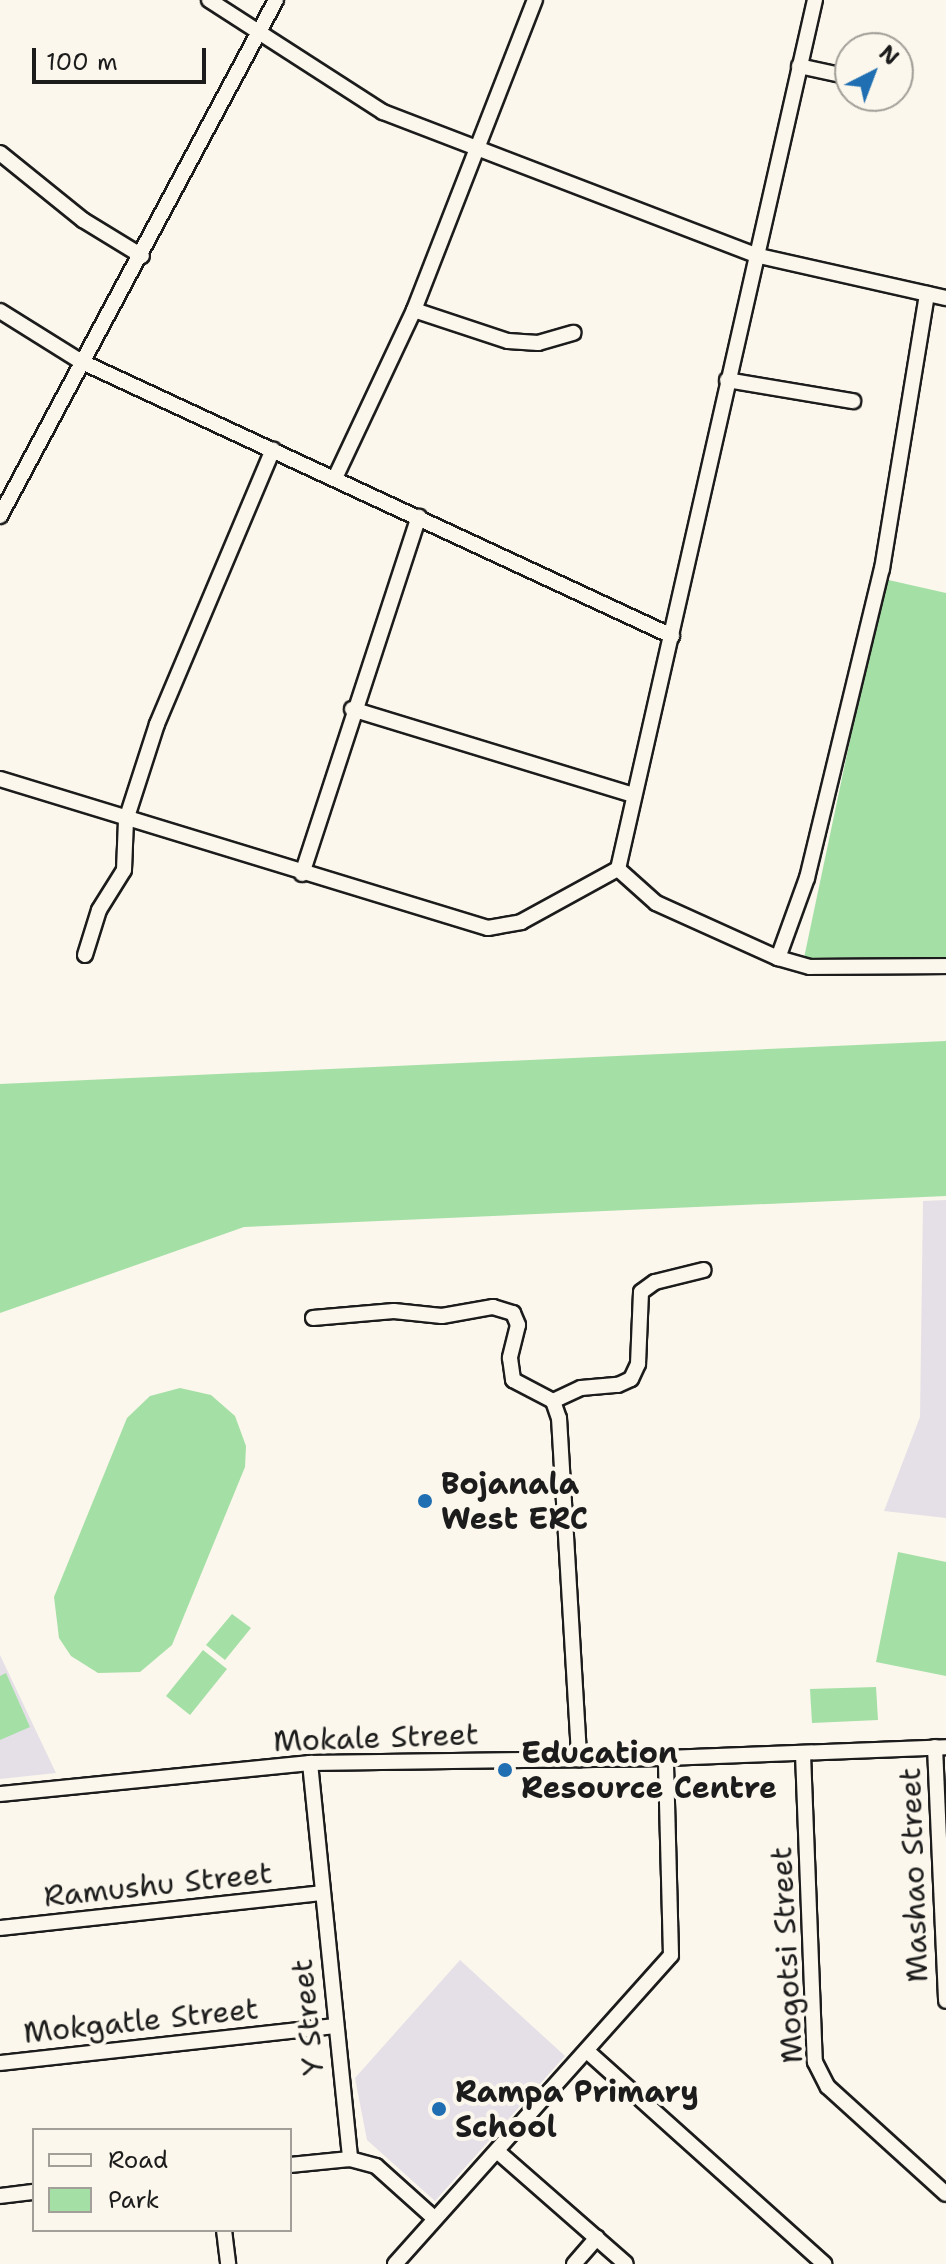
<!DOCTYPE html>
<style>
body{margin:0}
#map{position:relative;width:946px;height:2264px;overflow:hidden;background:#fbf7ec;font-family:"Shantell Sans",sans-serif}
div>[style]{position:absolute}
.built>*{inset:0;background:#e5e0e7}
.green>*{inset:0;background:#a4dfa5}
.roads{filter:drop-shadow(2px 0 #1c1c1c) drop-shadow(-2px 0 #1c1c1c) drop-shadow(0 2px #1c1c1c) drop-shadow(0 -2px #1c1c1c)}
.minor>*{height:14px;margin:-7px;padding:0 7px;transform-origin:7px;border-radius:7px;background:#fbf7ec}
.dots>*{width:22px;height:22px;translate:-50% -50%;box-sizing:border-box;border:4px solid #fbf7ec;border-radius:50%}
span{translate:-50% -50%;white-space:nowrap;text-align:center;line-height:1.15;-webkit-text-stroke:8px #fbf7ec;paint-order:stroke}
.poi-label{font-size:30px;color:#1c1c1c;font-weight:700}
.left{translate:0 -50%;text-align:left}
.street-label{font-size:30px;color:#1c1c1c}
.legend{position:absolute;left:32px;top:2128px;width:260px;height:104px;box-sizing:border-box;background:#fbf7ec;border:2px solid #a29f99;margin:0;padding:10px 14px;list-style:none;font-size:24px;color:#1c1c1c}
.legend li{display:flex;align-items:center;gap:16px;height:40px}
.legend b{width:40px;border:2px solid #a29f99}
.north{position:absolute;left:834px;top:32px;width:80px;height:80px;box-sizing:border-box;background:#fbf7ec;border:2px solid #a29f99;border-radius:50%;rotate:42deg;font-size:22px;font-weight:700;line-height:32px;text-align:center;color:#1c1c1c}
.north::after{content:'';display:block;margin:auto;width:28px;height:36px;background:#1f6fb2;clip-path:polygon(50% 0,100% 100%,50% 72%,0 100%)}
.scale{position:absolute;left:32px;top:48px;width:174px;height:36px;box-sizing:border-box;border:4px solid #1c1c1c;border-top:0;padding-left:10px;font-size:24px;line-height:28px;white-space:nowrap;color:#1c1c1c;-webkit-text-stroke:6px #fbf7ec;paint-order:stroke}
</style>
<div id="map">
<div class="built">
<i style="clip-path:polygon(946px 1200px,946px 1518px,884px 1511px,920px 1417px,923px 1201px)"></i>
<i style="clip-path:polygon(0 1654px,0 1655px,56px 1773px,0 1779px)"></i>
<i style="clip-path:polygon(460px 1960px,565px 2056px,435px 2201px,367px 2140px,355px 2078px)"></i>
</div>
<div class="green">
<i style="clip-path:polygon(884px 579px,946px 593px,946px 957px,804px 958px)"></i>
<i style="clip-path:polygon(946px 1041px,946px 1196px,244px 1227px,0 1313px,0 1084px)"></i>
<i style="clip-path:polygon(180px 1388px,211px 1395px,235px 1416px,246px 1446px,245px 1467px,172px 1645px,140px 1672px,98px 1673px,71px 1656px,59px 1638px,54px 1597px,127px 1418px,150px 1396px)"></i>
<i style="clip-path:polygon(898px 1552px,946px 1562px,946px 1676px,876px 1662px)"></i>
<i style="clip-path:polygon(232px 1614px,251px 1628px,225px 1660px,206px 1645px)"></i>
<i style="clip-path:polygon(203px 1650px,227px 1669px,190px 1715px,166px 1696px)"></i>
<i style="clip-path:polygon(6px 1673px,30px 1727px,0 1740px,0 1676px)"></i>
<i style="clip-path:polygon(876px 1687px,878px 1720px,812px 1723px,810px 1689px)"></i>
</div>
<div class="roads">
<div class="minor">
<i style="left:209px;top:0;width:207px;rotate:32.8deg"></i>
<i style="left:383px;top:112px;width:399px;rotate:21deg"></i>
<i style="left:755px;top:255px;width:196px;rotate:12.7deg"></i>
<i style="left:799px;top:66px;width:52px;rotate:12.2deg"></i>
<i style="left:0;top:153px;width:107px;rotate:38.9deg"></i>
<i style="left:83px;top:220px;width:69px;rotate:31.4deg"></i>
<i style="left:414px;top:310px;width:99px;rotate:18.3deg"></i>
<i style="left:508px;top:341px;width:30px;rotate:4deg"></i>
<i style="left:538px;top:343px;width:37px;rotate:-16deg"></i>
<i style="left:0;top:311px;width:94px;rotate:32deg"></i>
<i style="left:80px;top:361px;width:653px;rotate:24.92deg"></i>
<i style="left:727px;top:380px;width:128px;rotate:9.5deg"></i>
<i style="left:336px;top:476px;width:183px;rotate:-64.8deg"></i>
<i style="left:414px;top:310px;width:333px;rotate:-68.7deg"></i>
<i style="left:0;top:516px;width:585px;rotate:-61.86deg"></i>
<i style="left:352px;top:709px;width:294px;rotate:17deg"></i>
<i style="left:0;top:779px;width:510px;rotate:16.98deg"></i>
<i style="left:488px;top:928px;width:34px;rotate:-10deg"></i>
<i style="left:521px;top:922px;width:111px;rotate:-28.7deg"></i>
<i style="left:618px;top:869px;width:891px;rotate:-77.23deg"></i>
<i style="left:618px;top:869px;width:51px;rotate:41.8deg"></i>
<i style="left:656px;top:903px;width:134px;rotate:24.3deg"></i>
<i style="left:778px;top:958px;width:33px;rotate:16deg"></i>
<i style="left:810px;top:967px;width:136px;rotate:-0.4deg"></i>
<i style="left:302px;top:874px;width:376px;rotate:-71.9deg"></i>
<i style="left:85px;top:955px;width:47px;rotate:-72.7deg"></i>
<i style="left:99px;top:910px;width:47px;rotate:-58deg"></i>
<i style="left:124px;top:870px;width:50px;rotate:-87.7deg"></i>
<i style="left:126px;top:820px;width:101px;rotate:-72.1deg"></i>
<i style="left:157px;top:724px;width:298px;rotate:-67.1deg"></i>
<i style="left:778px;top:958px;width:85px;rotate:-70.1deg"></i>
<i style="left:807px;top:878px;width:318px;rotate:-76.4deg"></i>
<i style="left:882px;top:569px;width:279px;rotate:-80.7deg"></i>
<i style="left:313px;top:1318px;width:81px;rotate:-4.9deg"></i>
<i style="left:394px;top:1311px;width:48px;rotate:5.9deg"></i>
<i style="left:442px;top:1316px;width:52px;rotate:-10deg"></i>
<i style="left:493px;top:1307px;width:21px;rotate:17deg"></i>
<i style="left:513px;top:1313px;width:13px;rotate:67deg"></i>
<i style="left:518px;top:1325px;width:34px;rotate:104deg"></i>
<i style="left:510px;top:1358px;width:22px;rotate:82deg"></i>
<i style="left:513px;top:1380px;width:45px;rotate:27.7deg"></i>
<i style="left:553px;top:1401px;width:18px;rotate:71deg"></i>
<i style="left:559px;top:1418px;width:342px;rotate:86.6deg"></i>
<i style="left:553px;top:1401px;width:31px;rotate:-25deg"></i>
<i style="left:581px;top:1388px;width:37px;rotate:-5deg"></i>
<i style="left:618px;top:1385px;width:14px;rotate:-25deg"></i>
<i style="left:631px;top:1379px;width:17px;rotate:-65deg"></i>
<i style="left:638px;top:1364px;width:72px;rotate:-87.6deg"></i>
<i style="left:641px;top:1292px;width:17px;rotate:-36deg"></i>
<i style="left:655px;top:1282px;width:50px;rotate:-13.8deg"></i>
<i style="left:935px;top:1747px;width:254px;rotate:87.5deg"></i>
<i style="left:803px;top:1754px;width:308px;rotate:87.8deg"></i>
<i style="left:815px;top:2062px;width:28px;rotate:63deg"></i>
<i style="left:828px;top:2087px;width:159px;rotate:42.2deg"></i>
<i style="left:310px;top:1763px;width:398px;rotate:84.2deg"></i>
<i style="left:350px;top:2159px;width:27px;rotate:15deg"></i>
<i style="left:376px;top:2166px;width:79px;rotate:41.9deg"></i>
<i style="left:0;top:1794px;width:312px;rotate:-5.7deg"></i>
<i style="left:310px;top:1763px;width:356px;rotate:-0.8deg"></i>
<i style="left:666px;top:1758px;width:280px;rotate:-2.2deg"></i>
<i style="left:0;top:1928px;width:323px;rotate:-6.2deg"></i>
<i style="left:587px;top:2051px;width:319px;rotate:41.9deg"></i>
<i style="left:0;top:2063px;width:337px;rotate:-6.3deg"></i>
<i style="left:497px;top:2151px;width:171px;rotate:41.2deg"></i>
<i style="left:290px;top:2165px;width:60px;rotate:-5.7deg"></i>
<i style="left:0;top:2196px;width:34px;rotate:-7deg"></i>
<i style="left:224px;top:2230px;width:34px;rotate:83deg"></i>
<i style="left:395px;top:2264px;width:414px;rotate:-48.2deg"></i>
<i style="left:671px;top:1955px;width:197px;rotate:-91.5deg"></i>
<i style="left:574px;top:2264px;width:35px;rotate:-49deg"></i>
</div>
</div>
<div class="dots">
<i style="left:425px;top:1501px;background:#1f6fb2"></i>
<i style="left:505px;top:1770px;background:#1f6fb2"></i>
<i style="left:439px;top:2109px;background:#1f6fb2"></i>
</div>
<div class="poi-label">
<span class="left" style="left:441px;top:1501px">Bojanala<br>West ERC</span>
<span class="left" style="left:521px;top:1770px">Education<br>Resource Centre</span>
<span class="left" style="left:455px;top:2109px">Rampa Primary<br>School</span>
</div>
<div class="street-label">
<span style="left:376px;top:1738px;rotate:-2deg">Mokale Street</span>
<span style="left:914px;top:1875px;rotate:-92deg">Mashao Street</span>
<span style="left:158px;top:1885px;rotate:-6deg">Ramushu Street</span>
<span style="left:787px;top:1955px;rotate:-93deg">Mogotsi Street</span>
<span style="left:308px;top:2017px;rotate:-96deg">Y Street</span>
<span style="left:141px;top:2021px;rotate:-6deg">Mokgatle Street</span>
</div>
<ul class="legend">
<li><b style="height:10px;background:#fbf7ec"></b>Road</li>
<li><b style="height:22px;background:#a4dfa5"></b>Park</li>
</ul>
<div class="north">N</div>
<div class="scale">100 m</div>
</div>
